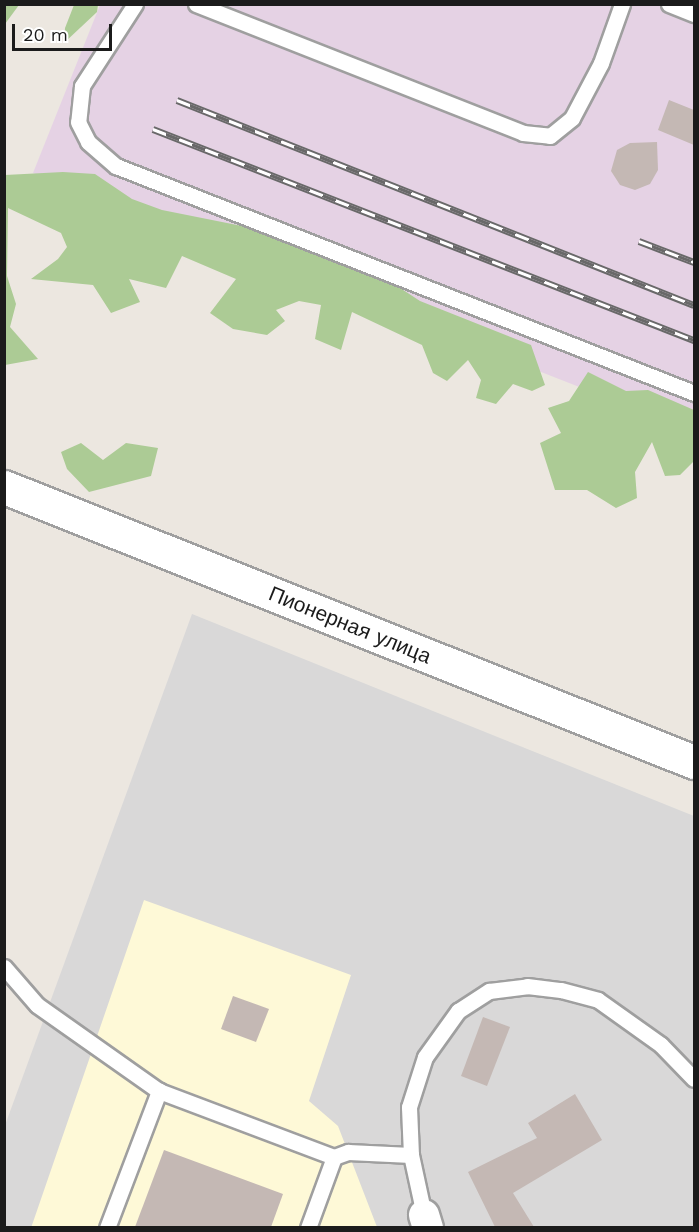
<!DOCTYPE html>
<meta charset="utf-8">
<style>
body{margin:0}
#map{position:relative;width:699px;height:1232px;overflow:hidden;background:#ece7e0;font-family:"Work Sans",sans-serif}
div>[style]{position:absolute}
.residential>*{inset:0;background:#d9d8d8}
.industrial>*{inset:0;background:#e5d2e4}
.education>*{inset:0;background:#fef9d7}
.forest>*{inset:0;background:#accb95}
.building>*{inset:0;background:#c4b8b4}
.roads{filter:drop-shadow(2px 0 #9f9f9f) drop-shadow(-2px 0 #9f9f9f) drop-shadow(0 2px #9f9f9f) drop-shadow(0 -2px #9f9f9f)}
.service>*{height:15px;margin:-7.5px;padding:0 7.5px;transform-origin:7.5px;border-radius:7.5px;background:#fff}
.minor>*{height:30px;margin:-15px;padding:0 15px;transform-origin:15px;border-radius:15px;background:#fff}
.tertiary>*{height:33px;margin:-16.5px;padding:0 16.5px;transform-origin:16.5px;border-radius:16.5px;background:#fff}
.rail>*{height:7px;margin-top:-3.5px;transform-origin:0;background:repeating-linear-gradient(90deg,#fff 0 14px,#696969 0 28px);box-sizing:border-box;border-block:2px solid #696969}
span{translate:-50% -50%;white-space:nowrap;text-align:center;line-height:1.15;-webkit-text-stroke:4.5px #fff;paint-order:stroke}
.street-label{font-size:21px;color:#1b1b1b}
.frame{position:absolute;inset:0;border:6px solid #1b1b1b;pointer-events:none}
.scale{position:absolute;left:12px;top:24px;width:100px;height:27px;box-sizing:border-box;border:3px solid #1b1b1b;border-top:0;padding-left:8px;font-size:18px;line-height:21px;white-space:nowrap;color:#1b1b1b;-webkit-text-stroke:4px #fff;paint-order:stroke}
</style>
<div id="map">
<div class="residential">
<i style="clip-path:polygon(192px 614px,694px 816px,694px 1227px,5px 1227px,4px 1128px)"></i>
</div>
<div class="industrial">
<i style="clip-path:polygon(100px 5px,694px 5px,694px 432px,33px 173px)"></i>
</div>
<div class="education">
<i style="clip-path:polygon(144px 900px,351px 975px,309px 1101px,338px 1126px,377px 1227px,31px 1228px)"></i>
</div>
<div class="forest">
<i style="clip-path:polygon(5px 4px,19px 5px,5px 24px,4px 5px)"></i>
<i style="clip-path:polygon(74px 5px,98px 5px,97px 12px,64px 43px,65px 28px)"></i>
<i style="clip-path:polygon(63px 172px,95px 174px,132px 199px,162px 210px,247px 227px,394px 284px,420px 301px,531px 345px,545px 385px,532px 391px,513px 384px,496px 404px,476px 398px,481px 380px,468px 360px,447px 381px,433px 373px,422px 345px,352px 312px,341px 350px,315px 339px,321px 305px,299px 301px,276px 310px,285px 321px,267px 335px,233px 329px,210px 313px,236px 279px,182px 256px,166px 288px,129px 279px,140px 302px,111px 313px,93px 285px,31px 279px,58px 259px,67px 247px,61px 233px,8px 208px,7px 276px,16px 304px,10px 327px,38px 359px,5px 365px,5px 175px)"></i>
<i style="clip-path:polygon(588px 372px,626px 391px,648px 390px,694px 410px,694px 461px,680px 475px,665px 476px,652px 442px,635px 472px,637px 498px,616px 508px,587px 490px,555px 490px,540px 443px,561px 433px,548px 408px,569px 401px)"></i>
<i style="clip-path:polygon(81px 443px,103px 460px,126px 443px,158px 448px,151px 476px,89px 492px,67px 469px,61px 452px)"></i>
</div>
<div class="building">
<i style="clip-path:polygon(669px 100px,694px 110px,694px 145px,658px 130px)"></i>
<i style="clip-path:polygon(657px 142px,658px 170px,650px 184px,635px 190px,620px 185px,611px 171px,617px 150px,630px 143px)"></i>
<i style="clip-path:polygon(233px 996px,269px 1009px,256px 1042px,221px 1029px)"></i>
<i style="clip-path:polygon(483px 1017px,510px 1027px,487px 1086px,461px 1076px)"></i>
<i style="clip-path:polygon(575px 1094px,602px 1140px,513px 1193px,534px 1227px,495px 1227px,468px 1172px,537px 1138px,528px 1123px)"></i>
<i style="clip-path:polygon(164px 1150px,283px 1194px,271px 1227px,135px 1227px)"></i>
</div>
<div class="roads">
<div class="service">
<i style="left:135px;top:4px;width:98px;rotate:122.9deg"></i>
<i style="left:82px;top:86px;width:36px;rotate:96deg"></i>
<i style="left:78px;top:122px;width:22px;rotate:63deg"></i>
<i style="left:88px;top:142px;width:37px;rotate:41deg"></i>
<i style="left:116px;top:166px;width:621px;rotate:21.44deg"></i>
<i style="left:196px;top:4px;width:352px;rotate:21.5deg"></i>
<i style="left:523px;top:133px;width:27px;rotate:6deg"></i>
<i style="left:550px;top:136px;width:28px;rotate:-39deg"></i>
<i style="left:572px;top:118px;width:62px;rotate:-62.2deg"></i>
<i style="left:601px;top:63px;width:63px;rotate:-70.4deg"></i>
<i style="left:669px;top:4px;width:27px;rotate:22deg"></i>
<i style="left:4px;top:967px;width:50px;rotate:49deg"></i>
<i style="left:37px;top:1005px;width:149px;rotate:35.2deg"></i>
<i style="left:159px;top:1091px;width:187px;rotate:20.7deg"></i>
<i style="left:334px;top:1157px;width:76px;rotate:110.1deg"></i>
<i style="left:334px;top:1157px;width:15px;rotate:-20deg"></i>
<i style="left:348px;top:1152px;width:63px;rotate:2.7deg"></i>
<i style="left:424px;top:1215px;width:61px;rotate:-102.2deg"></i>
<i style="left:411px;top:1155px;width:48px;rotate:-92.4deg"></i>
<i style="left:409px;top:1107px;width:52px;rotate:-72.3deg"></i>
<i style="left:425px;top:1057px;width:57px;rotate:-54.3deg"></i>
<i style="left:458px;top:1011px;width:37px;rotate:-33deg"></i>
<i style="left:489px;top:991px;width:38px;rotate:-7deg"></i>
<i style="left:527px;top:986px;width:34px;rotate:7deg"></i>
<i style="left:561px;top:990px;width:38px;rotate:15deg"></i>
<i style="left:598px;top:1000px;width:77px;rotate:35.5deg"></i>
<i style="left:661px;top:1045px;width:47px;rotate:45.9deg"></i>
<i style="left:107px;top:1228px;width:147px;rotate:-69.2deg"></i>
</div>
<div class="minor">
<i style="left:424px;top:1215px;width:14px;rotate:73deg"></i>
</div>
<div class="tertiary">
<i style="left:4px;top:487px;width:743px;rotate:21.73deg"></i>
</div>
</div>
<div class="rail">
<i style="left:177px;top:100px;width:556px;rotate:21.63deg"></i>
<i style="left:153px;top:129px;width:581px;rotate:21.31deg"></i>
<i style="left:639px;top:241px;width:59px;rotate:20.9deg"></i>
</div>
<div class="street-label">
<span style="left:350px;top:625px;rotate:22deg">Пионерная улица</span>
</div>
<div class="frame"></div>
<div class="scale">20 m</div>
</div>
